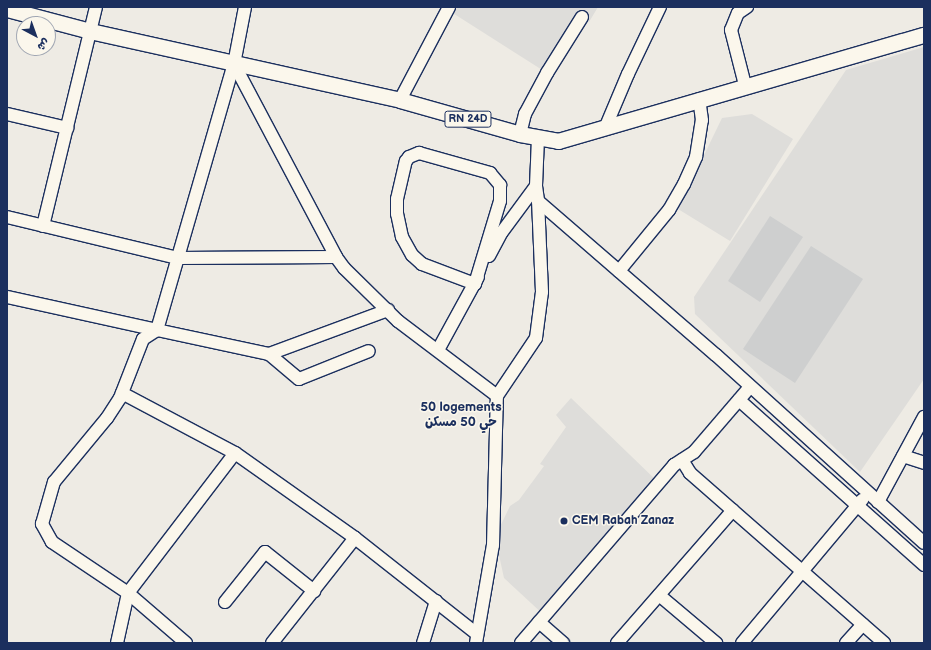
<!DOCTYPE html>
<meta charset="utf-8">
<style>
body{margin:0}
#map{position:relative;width:931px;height:650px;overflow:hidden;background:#eeebe4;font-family:"Balsamiq Sans","Playpen Sans Arabic",sans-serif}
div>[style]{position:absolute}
.built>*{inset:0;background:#deddda}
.green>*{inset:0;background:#cecfcf}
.roads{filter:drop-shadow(1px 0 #1b2f5e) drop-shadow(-1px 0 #1b2f5e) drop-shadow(0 1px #1b2f5e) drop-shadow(0 -1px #1b2f5e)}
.minor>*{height:12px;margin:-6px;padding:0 6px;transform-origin:6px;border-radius:6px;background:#fbf7ec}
.major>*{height:15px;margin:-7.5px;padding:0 7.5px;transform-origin:7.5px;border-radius:7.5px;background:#fbf7ec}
.dots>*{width:11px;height:11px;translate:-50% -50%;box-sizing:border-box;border:2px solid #fbf7ec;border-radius:50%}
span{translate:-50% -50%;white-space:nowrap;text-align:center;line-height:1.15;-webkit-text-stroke:3px #fbf7ec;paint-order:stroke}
.shield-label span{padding:1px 3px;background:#fbf7ec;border:1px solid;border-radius:3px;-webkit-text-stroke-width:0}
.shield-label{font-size:11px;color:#1b2f5e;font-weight:700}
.poi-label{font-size:12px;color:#1b2f5e;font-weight:700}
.left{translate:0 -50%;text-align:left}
.neighbourhood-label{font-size:13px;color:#1b2f5e;font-weight:700}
.frame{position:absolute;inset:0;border:8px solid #1b2f5e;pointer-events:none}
.north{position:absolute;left:16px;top:16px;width:40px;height:40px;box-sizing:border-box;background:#fbf7ec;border:1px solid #a1a7b3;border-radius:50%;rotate:139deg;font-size:11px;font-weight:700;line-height:16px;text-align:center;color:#1b2f5e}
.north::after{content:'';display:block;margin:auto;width:14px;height:18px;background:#1b2f5e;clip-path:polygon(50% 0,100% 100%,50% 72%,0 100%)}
</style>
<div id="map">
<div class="built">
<i style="clip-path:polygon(449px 7px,598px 7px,589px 22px,583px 17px,547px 73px,448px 10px)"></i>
<i style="clip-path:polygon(924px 47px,924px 379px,860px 472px,695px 314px,694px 297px,846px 70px)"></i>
<i style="clip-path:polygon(752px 114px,793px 139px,730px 241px,678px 209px,722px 118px)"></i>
<i style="clip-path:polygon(571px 398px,659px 483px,545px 616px,504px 578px,495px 537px,510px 506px,519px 500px,544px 466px,540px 464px,566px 427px,556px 415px)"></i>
</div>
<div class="green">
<i style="clip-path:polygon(770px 216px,803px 237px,760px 302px,728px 281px)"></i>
<i style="clip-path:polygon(811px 246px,863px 279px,795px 383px,743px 349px)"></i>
</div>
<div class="roads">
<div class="minor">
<i style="left:245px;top:7px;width:58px;rotate:100.9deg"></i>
<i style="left:234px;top:64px;width:218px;rotate:62.1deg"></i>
<i style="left:336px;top:257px;width:14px;rotate:54deg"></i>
<i style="left:344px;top:268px;width:76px;rotate:44.5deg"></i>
<i style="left:398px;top:321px;width:124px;rotate:37.1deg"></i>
<i style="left:745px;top:85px;width:57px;rotate:-104.3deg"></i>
<i style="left:731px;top:30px;width:18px;rotate:-68deg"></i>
<i style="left:738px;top:13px;width:11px;rotate:-34deg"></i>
<i style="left:400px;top:100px;width:105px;rotate:-62.2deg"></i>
<i style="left:7px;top:114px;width:62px;rotate:13.1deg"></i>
<i style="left:606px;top:126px;width:56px;rotate:-67.1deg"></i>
<i style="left:628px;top:74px;width:74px;rotate:-64.5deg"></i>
<i style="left:520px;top:134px;width:21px;rotate:-76deg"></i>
<i style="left:525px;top:114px;width:47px;rotate:-61.8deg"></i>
<i style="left:547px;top:73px;width:66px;rotate:-58deg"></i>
<i style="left:538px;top:138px;width:48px;rotate:92.4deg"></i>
<i style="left:536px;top:186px;width:15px;rotate:82deg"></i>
<i style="left:538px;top:201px;width:235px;rotate:40.9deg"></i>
<i style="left:716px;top:355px;width:280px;rotate:42.1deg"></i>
<i style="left:419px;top:153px;width:74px;rotate:15.7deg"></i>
<i style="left:490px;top:173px;width:16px;rotate:50deg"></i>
<i style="left:500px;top:185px;width:16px;rotate:90deg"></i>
<i style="left:500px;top:201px;width:87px;rotate:106.8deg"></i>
<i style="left:475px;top:284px;width:57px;rotate:-159.3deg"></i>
<i style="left:422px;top:264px;width:13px;rotate:-138deg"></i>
<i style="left:412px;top:255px;width:21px;rotate:-119deg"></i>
<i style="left:402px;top:237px;width:24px;rotate:-102deg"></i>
<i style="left:397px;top:214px;width:15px;rotate:-90deg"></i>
<i style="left:397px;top:199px;width:39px;rotate:-77deg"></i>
<i style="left:406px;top:161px;width:5px;rotate:-53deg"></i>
<i style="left:409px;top:157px;width:11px;rotate:-22deg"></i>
<i style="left:7px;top:217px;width:176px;rotate:13.5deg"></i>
<i style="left:178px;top:258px;width:158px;rotate:-0.4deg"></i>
<i style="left:43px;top:226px;width:225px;rotate:-76.4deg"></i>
<i style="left:489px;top:256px;width:27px;rotate:-62deg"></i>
<i style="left:502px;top:232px;width:57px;rotate:-53.5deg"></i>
<i style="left:619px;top:271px;width:79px;rotate:-50.7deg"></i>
<i style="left:669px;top:210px;width:30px;rotate:-60deg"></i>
<i style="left:684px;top:184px;width:30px;rotate:-66deg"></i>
<i style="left:696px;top:157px;width:37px;rotate:-81deg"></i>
<i style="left:702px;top:120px;width:21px;rotate:-98deg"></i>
<i style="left:7px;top:297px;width:154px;rotate:12.4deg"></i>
<i style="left:157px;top:330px;width:277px;rotate:-73.9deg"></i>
<i style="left:438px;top:350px;width:83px;rotate:-61.3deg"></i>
<i style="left:269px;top:354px;width:39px;rotate:40deg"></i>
<i style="left:299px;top:379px;width:75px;rotate:-21.8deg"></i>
<i style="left:122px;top:393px;width:128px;rotate:28deg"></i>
<i style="left:235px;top:453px;width:147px;rotate:35.3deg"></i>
<i style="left:355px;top:538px;width:155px;rotate:38.2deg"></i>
<i style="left:739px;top:400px;width:248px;rotate:41.7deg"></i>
<i style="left:903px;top:456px;width:22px;rotate:18deg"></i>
<i style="left:682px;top:460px;width:15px;rotate:58deg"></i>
<i style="left:690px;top:473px;width:258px;rotate:41.2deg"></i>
<i style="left:878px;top:502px;width:97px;rotate:-61.6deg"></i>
<i style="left:659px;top:595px;width:75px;rotate:40.1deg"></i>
<i style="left:225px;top:602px;width:64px;rotate:-51.3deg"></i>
<i style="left:265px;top:552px;width:63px;rotate:38.5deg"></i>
<i style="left:539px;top:622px;width:32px;rotate:41deg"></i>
<i style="left:117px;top:643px;width:51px;rotate:-77.6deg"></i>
<i style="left:128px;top:593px;width:176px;rotate:-52.6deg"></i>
<i style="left:186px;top:643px;width:77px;rotate:-139.2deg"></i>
<i style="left:128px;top:593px;width:92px;rotate:-146.1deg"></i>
<i style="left:52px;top:542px;width:21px;rotate:-119deg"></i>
<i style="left:42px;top:524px;width:44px;rotate:-74.1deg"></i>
<i style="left:54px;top:482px;width:83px;rotate:-50.4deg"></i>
<i style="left:107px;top:418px;width:24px;rotate:-57deg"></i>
<i style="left:120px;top:398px;width:63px;rotate:-68.7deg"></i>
<i style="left:143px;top:339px;width:17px;rotate:-33deg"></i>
<i style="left:157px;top:330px;width:115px;rotate:12.1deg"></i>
<i style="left:269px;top:354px;width:127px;rotate:-20.3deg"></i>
<i style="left:272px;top:643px;width:134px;rotate:-51.7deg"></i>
<i style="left:423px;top:643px;width:44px;rotate:-72.8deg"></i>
<i style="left:476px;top:643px;width:99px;rotate:-80.2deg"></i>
<i style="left:493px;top:545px;width:149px;rotate:-88.5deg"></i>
<i style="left:497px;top:396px;width:70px;rotate:-56.1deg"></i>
<i style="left:536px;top:338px;width:46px;rotate:-82.6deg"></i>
<i style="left:542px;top:292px;width:91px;rotate:-92.5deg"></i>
<i style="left:521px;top:643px;width:235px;rotate:-49.3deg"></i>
<i style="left:674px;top:465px;width:24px;rotate:-33deg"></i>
<i style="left:694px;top:452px;width:86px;rotate:-49.3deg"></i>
<i style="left:617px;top:643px;width:176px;rotate:-48.9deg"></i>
<i style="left:742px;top:643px;width:187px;rotate:-50deg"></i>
<i style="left:846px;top:643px;width:25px;rotate:-48deg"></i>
</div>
<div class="major">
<i style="left:7px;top:9px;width:86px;rotate:14.8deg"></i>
<i style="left:90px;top:31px;width:318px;rotate:12.5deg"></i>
<i style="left:400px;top:100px;width:125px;rotate:15.8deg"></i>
<i style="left:520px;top:134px;width:39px;rotate:10deg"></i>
<i style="left:558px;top:141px;width:381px;rotate:-16.2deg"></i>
</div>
</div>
<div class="dots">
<i style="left:564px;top:521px;background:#1b2f5e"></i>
</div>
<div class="shield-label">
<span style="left:468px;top:119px">RN 24D</span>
</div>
<div class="poi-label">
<span class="left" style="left:572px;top:521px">CEM Rabah Zanaz</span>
</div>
<div class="neighbourhood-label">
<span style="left:461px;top:415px">50 logements<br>حي 50 مسكن</span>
</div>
<div class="frame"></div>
<div class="north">ش</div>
</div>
